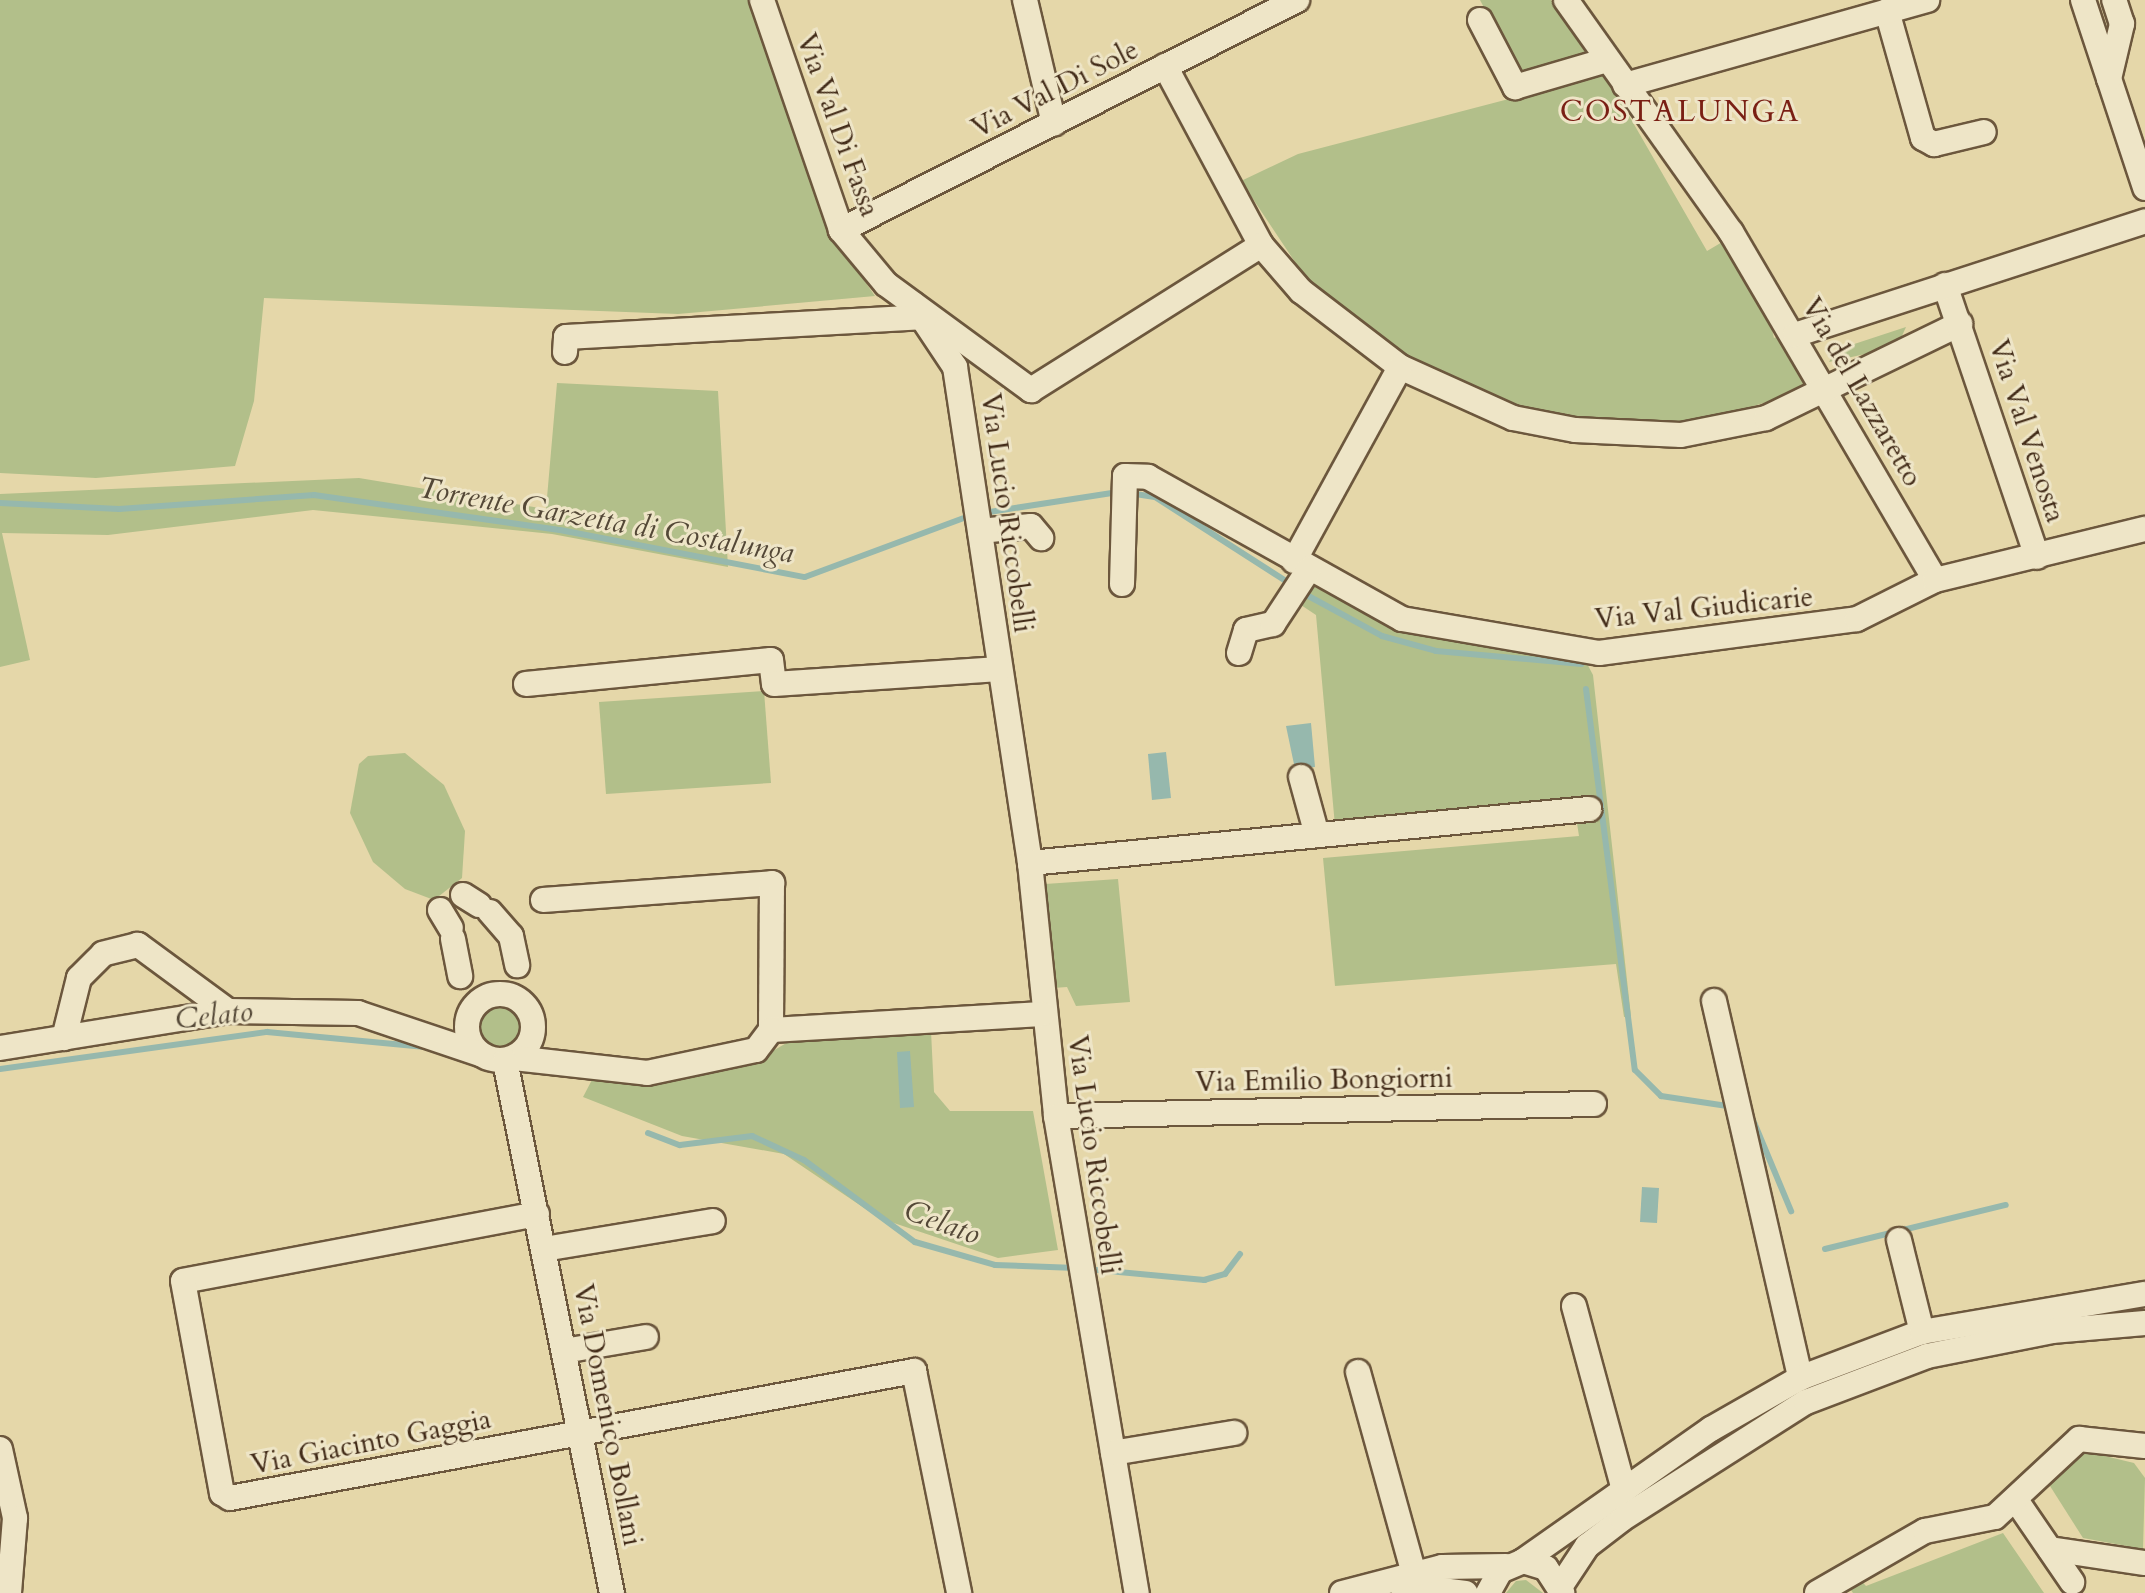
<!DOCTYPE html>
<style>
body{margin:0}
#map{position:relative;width:2145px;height:1593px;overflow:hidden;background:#e5d7a9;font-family:Cardo,serif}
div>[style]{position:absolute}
.green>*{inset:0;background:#b2bf8a}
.round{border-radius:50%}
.water>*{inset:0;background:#96b8ad}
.stream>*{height:6px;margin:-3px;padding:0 3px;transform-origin:3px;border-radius:3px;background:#96b8ad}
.roads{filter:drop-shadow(2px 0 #6c573d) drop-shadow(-2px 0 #6c573d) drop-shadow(0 2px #6c573d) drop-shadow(0 -2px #6c573d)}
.minor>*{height:24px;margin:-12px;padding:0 12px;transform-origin:12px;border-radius:12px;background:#eee5c7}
.minor>.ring{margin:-12px;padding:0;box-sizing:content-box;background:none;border:24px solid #eee5c7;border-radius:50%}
span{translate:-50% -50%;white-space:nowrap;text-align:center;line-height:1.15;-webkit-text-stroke:6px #eee5c7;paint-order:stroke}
.street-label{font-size:28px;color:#432c19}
.neighbourhood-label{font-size:30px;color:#7a1f14;letter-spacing:2px}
.water-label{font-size:30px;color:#544837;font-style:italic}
</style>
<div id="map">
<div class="green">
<i style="clip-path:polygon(0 0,748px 0,829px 230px,875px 296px,678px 314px,264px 298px,254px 401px,235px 466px,96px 478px,0 473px)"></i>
<i style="clip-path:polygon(1480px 0,1551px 0,1589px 54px,1519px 75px)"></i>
<i style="clip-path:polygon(1605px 74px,1707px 251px,1724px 241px,1769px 316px,1774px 338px,1781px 335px,1805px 382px,1795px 394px,1702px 421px,1656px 423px,1547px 414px,1478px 393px,1410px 359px,1307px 280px,1241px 181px,1298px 154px)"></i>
<i style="clip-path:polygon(1906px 327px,1897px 347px,1829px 362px,1836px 350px)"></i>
<i style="clip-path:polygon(557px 383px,718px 391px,728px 567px,552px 534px,313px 510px,108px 535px,2px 533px,30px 660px,0 667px,0 494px,359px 478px,546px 509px)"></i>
<i style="clip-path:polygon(1307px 583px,1400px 629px,1584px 658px,1593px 675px,1631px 1016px,1624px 1017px,1616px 964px,1335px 986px,1323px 858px,1579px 836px,1576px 817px,1335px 826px,1316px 615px,1295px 601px)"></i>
<i style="clip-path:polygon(764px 691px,771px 783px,606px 794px,599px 702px)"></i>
<i style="clip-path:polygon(405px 753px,444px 785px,465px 831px,462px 878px,434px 900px,405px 889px,373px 862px,350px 813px,359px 764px,368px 756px)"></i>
<i style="clip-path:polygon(1118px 879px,1130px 1002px,1076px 1006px,1067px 987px,1053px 988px,1045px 884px)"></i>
<i class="round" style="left:476px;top:1004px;width:46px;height:46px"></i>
<i style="clip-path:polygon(931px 1031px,934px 1092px,950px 1111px,1033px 1111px,1058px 1250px,998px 1258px,879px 1218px,784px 1154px,682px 1136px,583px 1097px,594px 1076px,754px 1062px,795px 1038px)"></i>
<i style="clip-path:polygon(2076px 1449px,2134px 1463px,2145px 1478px,2143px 1549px,2083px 1538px,2050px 1486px)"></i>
<i style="clip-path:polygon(2003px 1533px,2044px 1593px,1853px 1593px,1848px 1586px,1859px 1578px,1866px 1586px)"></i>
<i style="clip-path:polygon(1526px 1580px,1543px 1593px,1506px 1593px,1516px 1581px)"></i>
</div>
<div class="water">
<i style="clip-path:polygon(1311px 723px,1315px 767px,1295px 769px,1286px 726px)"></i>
<i style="clip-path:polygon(1166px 752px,1171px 798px,1152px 800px,1148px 754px)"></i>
<i style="clip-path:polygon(910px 1051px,914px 1107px,900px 1108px,897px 1052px)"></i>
<i style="clip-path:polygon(1642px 1187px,1659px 1188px,1657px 1223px,1640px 1222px)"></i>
</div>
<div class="stream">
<i style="left:1129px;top:493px;width:26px;rotate:9deg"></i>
<i style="left:1155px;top:497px;width:163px;rotate:32.7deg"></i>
<i style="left:0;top:503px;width:119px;rotate:2.9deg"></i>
<i style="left:119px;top:509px;width:196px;rotate:-4.1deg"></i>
<i style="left:314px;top:495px;width:248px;rotate:8.1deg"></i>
<i style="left:560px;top:530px;width:249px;rotate:10.9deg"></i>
<i style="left:805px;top:577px;width:178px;rotate:-20.4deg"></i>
<i style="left:983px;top:513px;width:137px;rotate:-8.8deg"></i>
<i style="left:1301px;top:592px;width:92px;rotate:28.5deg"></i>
<i style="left:1382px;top:636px;width:56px;rotate:15.5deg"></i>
<i style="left:1436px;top:651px;width:146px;rotate:5.1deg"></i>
<i style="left:1586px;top:689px;width:384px;rotate:82.7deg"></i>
<i style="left:1635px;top:1070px;width:37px;rotate:45deg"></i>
<i style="left:1661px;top:1096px;width:67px;rotate:8.6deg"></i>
<i style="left:0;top:1069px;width:270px;rotate:-7.9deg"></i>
<i style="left:267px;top:1032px;width:159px;rotate:5.4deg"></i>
<i style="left:1753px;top:1120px;width:99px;rotate:67.3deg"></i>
<i style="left:648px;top:1133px;width:34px;rotate:21deg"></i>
<i style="left:680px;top:1145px;width:73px;rotate:-7.1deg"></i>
<i style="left:752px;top:1136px;width:57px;rotate:24.8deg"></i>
<i style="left:804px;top:1160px;width:138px;rotate:36.5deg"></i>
<i style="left:915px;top:1242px;width:83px;rotate:16deg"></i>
<i style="left:995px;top:1265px;width:81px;rotate:2.1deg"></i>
<i style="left:1825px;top:1249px;width:186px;rotate:-13.7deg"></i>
<i style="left:1087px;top:1269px;width:118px;rotate:5.4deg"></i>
<i style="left:1204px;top:1280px;width:22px;rotate:-16deg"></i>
<i style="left:1225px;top:1274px;width:25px;rotate:-53deg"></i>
</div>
<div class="roads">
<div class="minor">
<i style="left:762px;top:0;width:243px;rotate:71deg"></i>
<i style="left:841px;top:230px;width:70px;rotate:50.2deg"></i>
<i style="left:886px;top:284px;width:180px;rotate:36.2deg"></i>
<i style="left:1031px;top:390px;width:272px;rotate:-32.2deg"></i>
<i style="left:1025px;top:0;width:127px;rotate:76.8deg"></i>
<i style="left:1566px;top:0;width:285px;rotate:54.6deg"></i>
<i style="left:1731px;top:232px;width:403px;rotate:59.6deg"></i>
<i style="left:2083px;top:0;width:198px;rotate:71.7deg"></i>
<i style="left:1887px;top:11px;width:132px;rotate:74.2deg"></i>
<i style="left:1923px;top:138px;width:13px;rotate:29deg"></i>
<i style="left:1934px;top:144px;width:51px;rotate:-13.5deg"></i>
<i style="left:1480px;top:20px;width:76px;rotate:62.4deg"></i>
<i style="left:1515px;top:87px;width:96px;rotate:-16.4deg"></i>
<i style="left:1165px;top:66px;width:203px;rotate:61.8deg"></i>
<i style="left:1261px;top:245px;width:61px;rotate:49deg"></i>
<i style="left:1301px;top:291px;width:125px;rotate:37.5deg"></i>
<i style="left:1400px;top:367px;width:124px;rotate:24.3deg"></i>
<i style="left:1513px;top:418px;width:63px;rotate:11deg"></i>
<i style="left:1575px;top:430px;width:106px;rotate:2.7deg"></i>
<i style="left:1681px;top:435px;width:87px;rotate:-11.3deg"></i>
<i style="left:1766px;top:418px;width:216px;rotate:-25.9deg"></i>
<i style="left:2109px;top:79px;width:57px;rotate:-76.7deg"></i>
<i style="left:2122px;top:24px;width:25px;rotate:-108deg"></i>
<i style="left:1625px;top:85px;width:314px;rotate:-15.7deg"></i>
<i style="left:841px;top:230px;width:511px;rotate:-26.77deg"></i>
<i style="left:1945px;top:285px;width:287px;rotate:71.3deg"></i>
<i style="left:913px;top:304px;width:76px;rotate:56.3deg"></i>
<i style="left:955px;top:367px;width:502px;rotate:81.4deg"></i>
<i style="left:1030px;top:863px;width:254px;rotate:84.1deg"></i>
<i style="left:1056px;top:1116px;width:484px;rotate:80.4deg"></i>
<i style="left:1795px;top:335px;width:368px;rotate:-18deg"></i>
<i style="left:565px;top:352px;width:15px;rotate:-86deg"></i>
<i style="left:566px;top:337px;width:360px;rotate:-3.2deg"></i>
<i style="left:980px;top:531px;width:51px;rotate:-5.6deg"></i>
<i style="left:1031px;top:526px;width:16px;rotate:50deg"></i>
<i style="left:1294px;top:561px;width:221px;rotate:-61.3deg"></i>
<i style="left:1122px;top:584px;width:108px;rotate:-88.4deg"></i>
<i style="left:1125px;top:476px;width:23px;rotate:2deg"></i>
<i style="left:1148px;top:477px;width:291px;rotate:29.2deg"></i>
<i style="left:1402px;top:619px;width:200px;rotate:9.8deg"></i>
<i style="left:1599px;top:653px;width:260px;rotate:-7.5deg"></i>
<i style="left:1857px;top:619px;width:87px;rotate:-26.6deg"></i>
<i style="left:1935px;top:580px;width:216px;rotate:-13.7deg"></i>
<i style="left:1239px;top:653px;width:24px;rotate:-73deg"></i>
<i style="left:1246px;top:630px;width:28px;rotate:-13deg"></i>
<i style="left:1273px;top:624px;width:66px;rotate:-56.8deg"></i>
<i style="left:526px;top:684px;width:246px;rotate:-5.6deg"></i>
<i style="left:771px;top:660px;width:24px;rotate:83deg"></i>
<i style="left:774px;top:684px;width:226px;rotate:-3.8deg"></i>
<i style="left:1301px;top:777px;width:60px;rotate:74.6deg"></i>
<i style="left:1030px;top:863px;width:562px;rotate:-5.52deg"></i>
<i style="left:463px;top:895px;width:19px;rotate:32deg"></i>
<i style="left:543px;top:900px;width:230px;rotate:-4.2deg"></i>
<i style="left:772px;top:883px;width:147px;rotate:90.4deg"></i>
<i style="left:771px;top:1030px;width:272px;rotate:-3.4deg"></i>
<i style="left:440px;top:910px;width:21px;rotate:59deg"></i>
<i style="left:490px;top:912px;width:32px;rotate:49deg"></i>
<i style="left:511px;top:936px;width:30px;rotate:78deg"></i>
<i style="left:453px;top:939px;width:38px;rotate:79deg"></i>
<i class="ring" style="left:467px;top:994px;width:42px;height:42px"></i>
<i style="left:1714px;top:1001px;width:387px;rotate:77.1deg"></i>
<i style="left:228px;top:1011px;width:130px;rotate:0.9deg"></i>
<i style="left:358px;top:1013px;width:129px;rotate:18.6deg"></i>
<i style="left:0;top:1048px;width:231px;rotate:-9.2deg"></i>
<i style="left:228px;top:1011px;width:112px;rotate:-143.7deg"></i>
<i style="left:138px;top:945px;width:36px;rotate:166deg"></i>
<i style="left:103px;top:954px;width:34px;rotate:135deg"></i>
<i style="left:79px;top:978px;width:62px;rotate:104deg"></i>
<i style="left:514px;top:1058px;width:134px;rotate:6.4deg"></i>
<i style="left:647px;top:1073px;width:111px;rotate:-11.9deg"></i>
<i style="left:756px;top:1050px;width:25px;rotate:-53deg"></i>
<i style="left:505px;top:1061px;width:543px;rotate:78.63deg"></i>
<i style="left:1056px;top:1116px;width:538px;rotate:-1.28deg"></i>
<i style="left:537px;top:1214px;width:360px;rotate:169.3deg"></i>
<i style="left:183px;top:1281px;width:216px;rotate:79.6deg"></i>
<i style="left:222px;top:1493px;width:9px;rotate:32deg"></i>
<i style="left:230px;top:1498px;width:696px;rotate:-10.52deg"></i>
<i style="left:914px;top:1371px;width:227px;rotate:78.5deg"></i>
<i style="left:1899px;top:1240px;width:95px;rotate:76deg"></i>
<i style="left:544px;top:1249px;width:171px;rotate:-9.4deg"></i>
<i style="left:1574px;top:1306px;width:191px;rotate:74.8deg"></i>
<i style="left:564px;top:1351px;width:83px;rotate:-9.7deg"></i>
<i style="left:1358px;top:1372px;width:210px;rotate:74.5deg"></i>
<i style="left:0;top:1449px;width:71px;rotate:77.7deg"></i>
<i style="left:15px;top:1518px;width:75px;rotate:94.6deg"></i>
<i style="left:1113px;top:1453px;width:123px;rotate:-9.4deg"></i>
<i style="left:2018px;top:1503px;width:96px;rotate:55.6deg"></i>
<i style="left:2050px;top:1549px;width:96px;rotate:8.4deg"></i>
<i style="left:1523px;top:1561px;width:230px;rotate:-35.1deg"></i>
<i style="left:1711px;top:1429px;width:103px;rotate:-29.8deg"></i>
<i style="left:1800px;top:1378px;width:130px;rotate:-20.7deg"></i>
<i style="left:1922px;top:1332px;width:226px;rotate:-9.7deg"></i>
<i style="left:1401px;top:1585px;width:65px;rotate:7deg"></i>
<i style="left:1560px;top:1587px;width:49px;rotate:-56.6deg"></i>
<i style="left:1587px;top:1546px;width:44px;rotate:-37.6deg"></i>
<i style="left:1622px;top:1519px;width:218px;rotate:-32.5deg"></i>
<i style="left:1806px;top:1402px;width:129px;rotate:-20.8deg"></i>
<i style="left:1927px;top:1356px;width:127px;rotate:-11.3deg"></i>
<i style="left:2052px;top:1331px;width:93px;rotate:-4.9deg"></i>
<i style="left:1342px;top:1593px;width:103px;rotate:-14.6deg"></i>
<i style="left:1442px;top:1567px;width:64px;rotate:-0.9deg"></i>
<i style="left:1488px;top:1593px;width:25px;rotate:-61deg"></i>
<i style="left:1500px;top:1571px;width:25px;rotate:-23deg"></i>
<i style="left:1523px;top:1561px;width:24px;rotate:17deg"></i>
<i style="left:1546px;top:1568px;width:30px;rotate:57deg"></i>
<i style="left:1817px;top:1593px;width:125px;rotate:-29.9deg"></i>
<i style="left:1925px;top:1531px;width:71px;rotate:-11.3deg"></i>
<i style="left:1995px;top:1517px;width:115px;rotate:-42.9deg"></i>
<i style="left:2079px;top:1439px;width:66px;rotate:6.1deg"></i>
</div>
</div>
<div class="street-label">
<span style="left:1055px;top:89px;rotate:-27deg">Via Val Di Sole</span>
<span style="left:838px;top:125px;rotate:70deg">Via Val Di Fassa</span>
<span style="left:1862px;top:392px;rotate:60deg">Via del Lazzaretto</span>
<span style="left:2027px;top:431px;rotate:72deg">Via Val Venosta</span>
<span style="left:1007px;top:513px;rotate:82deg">Via Lucio Riccobelli</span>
<span style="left:1704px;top:608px;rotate:-6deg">Via Val Giudicarie</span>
<span style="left:1324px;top:1080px;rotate:-1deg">Via Emilio Bongiorni</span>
<span style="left:1094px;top:1155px;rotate:82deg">Via Lucio Riccobelli</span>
<span style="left:608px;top:1415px;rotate:79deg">Via Domenico Bollani</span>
<span style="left:371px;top:1442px;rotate:-11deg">Via Giacinto Gaggia</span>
</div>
<div class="neighbourhood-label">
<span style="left:1680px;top:112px">COSTALUNGA</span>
</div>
<div class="water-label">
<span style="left:606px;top:521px;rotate:10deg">Torrente Garzetta di Costalunga</span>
<span style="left:214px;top:1016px;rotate:-6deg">Celato</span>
<span style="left:942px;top:1223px;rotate:20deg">Celato</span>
</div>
</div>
